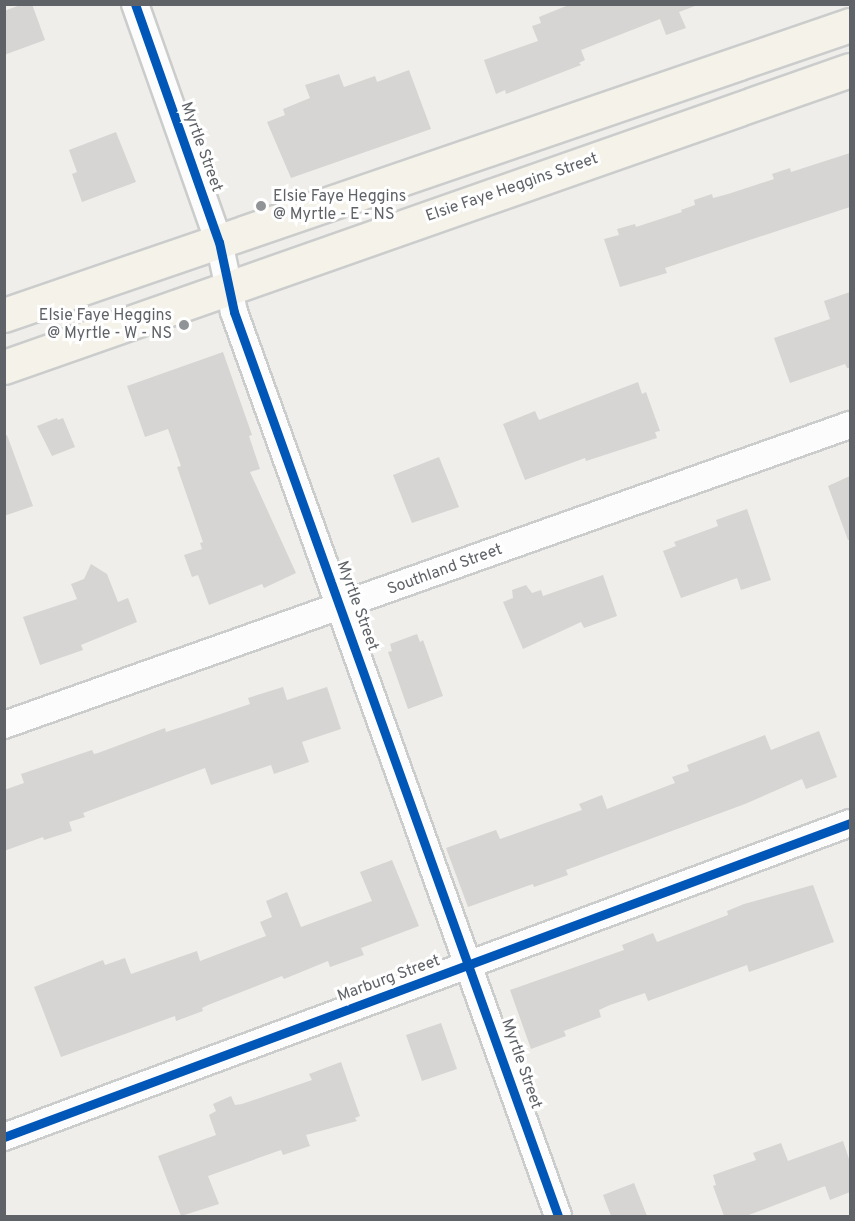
<!DOCTYPE html>
<style>
body{margin:0}
#map{position:relative;width:855px;height:1221px;overflow:hidden;background:#efeeea;font-family:Overpass,sans-serif}
div>[style]{position:absolute}
.building>*{inset:0;background:#d6d5d3}
.roads{filter:drop-shadow(2px 0 #cbcccc) drop-shadow(-2px 0 #cbcccc) drop-shadow(0 2px #cbcccc) drop-shadow(0 -2px #cbcccc)}
.minor>*{height:26px;margin:-13px;padding:0 13px;transform-origin:13px;border-radius:13px;background:#fdfcfc}
.major>*{height:33px;margin:-16.5px;padding:0 16.5px;transform-origin:16.5px;border-radius:16.5px;background:#f4f2e9}
.cycleway>*{height:9px;margin:-4.5px;padding:0 4.5px;transform-origin:4.5px;border-radius:4.5px;background:#0057b8}
.dots>*{width:16px;height:16px;translate:-50% -50%;box-sizing:border-box;border:3px solid #fff;border-radius:50%}
span{translate:-50% -50%;white-space:nowrap;text-align:center;line-height:1.15;-webkit-text-stroke:6px #fff;paint-order:stroke}
.street-label{font-size:16px;color:#5f6368}
.poi-label{font-size:16px;color:#5f6368}
.left{translate:0 -50%;text-align:left}
.right{translate:-100% -50%;text-align:right}
.frame{position:absolute;inset:0;border:6px solid #5f6368;pointer-events:none}
</style>
<div id="map">
<div class="building">
<i style="clip-path:polygon(23px 4px,32px 4px,45px 40px,4px 55px,4px 11px)"></i>
<i style="clip-path:polygon(571px 4px,695px 4px,695px 6px,679px 12px,686px 28px,666px 35px,660px 19px,581px 50px,585px 60px,579px 63px,581px 65px,506px 94px,505px 90px,496px 94px,484px 60px,538px 41px,532px 26px,541px 23px,539px 17px)"></i>
<i style="clip-path:polygon(409px 70px,431px 129px,291px 178px,267px 122px,285px 115px,283px 109px,310px 98px,305px 85px,339px 74px,344px 87px,375px 76px,377px 82px)"></i>
<i style="clip-path:polygon(116px 132px,136px 182px,82px 202px,72px 174px,77px 172px,69px 150px)"></i>
<i style="clip-path:polygon(850px 153px,850px 207px,665px 268px,667px 273px,620px 287px,604px 239px,619px 235px,617px 229px,635px 224px,636px 227px,682px 212px,681px 210px,695px 205px,694px 200px,712px 194px,713px 198px,728px 194px,774px 179px,772px 174px,790px 168px,791px 172px)"></i>
<i style="clip-path:polygon(850px 292px,850px 368px,847px 368px,845px 364px,790px 383px,774px 338px,830px 319px,824px 301px)"></i>
<i style="clip-path:polygon(223px 352px,252px 435px,249px 436px,260px 469px,250px 472px,296px 573px,264px 588px,262px 584px,209px 605px,198px 575px,192px 577px,184px 555px,202px 549px,200px 543px,203px 542px,177px 467px,181px 466px,168px 429px,145px 437px,127px 386px)"></i>
<i style="clip-path:polygon(638px 382px,642px 394px,646px 392px,660px 431px,655px 432px,657px 438px,586px 461px,585px 458px,525px 480px,503px 424px,535px 411px,539px 420px)"></i>
<i style="clip-path:polygon(57px 418px,58px 420px,63px 418px,75px 447px,52px 456px,37px 426px)"></i>
<i style="clip-path:polygon(7px 435px,33px 506px,4px 516px,4px 436px)"></i>
<i style="clip-path:polygon(439px 457px,459px 507px,412px 523px,393px 475px)"></i>
<i style="clip-path:polygon(850px 476px,850px 540px,848px 540px,828px 486px)"></i>
<i style="clip-path:polygon(747px 509px,771px 580px,741px 590px,737px 578px,681px 598px,663px 551px,676px 546px,674px 542px,718px 526px,716px 520px)"></i>
<i style="clip-path:polygon(91px 564px,107px 574px,118px 602px,128px 598px,137px 622px,81px 645px,83px 650px,40px 665px,23px 617px,77px 599px,71px 584px,84px 579px)"></i>
<i style="clip-path:polygon(603px 575px,617px 616px,584px 628px,581px 622px,523px 649px,503px 602px,513px 598px,512px 590px,526px 585px,532px 593px,541px 590px,543px 596px)"></i>
<i style="clip-path:polygon(417px 634px,420px 642px,423px 640px,443px 696px,408px 709px,388px 652px,392px 651px,390px 644px)"></i>
<i style="clip-path:polygon(283px 687px,287px 700px,327px 687px,341px 729px,302px 742px,309px 762px,274px 774px,271px 765px,211px 785px,205px 768px,83px 813px,85px 817px,69px 822px,72px 831px,44px 840px,43px 837px,4px 851px,4px 790px,24px 783px,21px 774px,92px 750px,94px 754px,98px 753px,165px 728px,166px 732px,194px 723px,250px 704px,248px 698px)"></i>
<i style="clip-path:polygon(819px 731px,837px 777px,806px 789px,802px 779px,745px 804px,566px 870px,568px 875px,534px 887px,533px 884px,468px 907px,446px 848px,496px 830px,500px 839px,582px 810px,579px 804px,602px 795px,607px 809px,675px 783px,672px 777px,689px 771px,687px 765px,765px 735px,771px 750px)"></i>
<i style="clip-path:polygon(392px 860px,419px 926px,361px 948px,364px 955px,330px 967px,328px 961px,284px 979px,282px 976px,208px 1005px,202px 1008px,203px 1011px,176px 1021px,175px 1016px,61px 1057px,34px 987px,103px 960px,105px 965px,125px 958px,131px 974px,197px 951px,200px 961px,266px 936px,260px 922px,272px 917px,266px 901px,287px 892px,301px 927px,372px 901px,360px 872px)"></i>
<i style="clip-path:polygon(813px 885px,834px 942px,749px 972px,747px 965px,648px 1001px,645px 993px,610px 1005px,599px 1010px,601px 1017px,564px 1031px,566px 1036px,531px 1049px,510px 990px,624px 950px,622px 945px,653px 933px,657px 942px,728px 915px,727px 911px,744px 904px)"></i>
<i style="clip-path:polygon(441px 1023px,457px 1069px,422px 1081px,406px 1035px)"></i>
<i style="clip-path:polygon(341px 1062px,360px 1116px,355px 1118px,357px 1121px,306px 1135px,310px 1146px,283px 1155px,281px 1150px,208px 1176px,219px 1204px,181px 1216px,158px 1156px,216px 1135px,209px 1115px,216px 1111px,213px 1104px,231px 1096px,235px 1105px,242px 1104px,312px 1080px,309px 1074px)"></i>
<i style="clip-path:polygon(843px 1141px,850px 1162px,850px 1192px,830px 1200px,825px 1186px,746px 1216px,724px 1216px,713px 1186px,716px 1185px,713px 1175px,756px 1160px,753px 1153px,781px 1143px,788px 1161px)"></i>
<i style="clip-path:polygon(634px 1183px,647px 1216px,611px 1216px,603px 1195px)"></i>
</div>
<div class="roads">
<div class="minor">
<i style="left:135px;top:4px;width:252px;rotate:70.6deg"></i>
<i style="left:219px;top:242px;width:72px;rotate:77.9deg"></i>
<i style="left:234px;top:312px;width:960px;rotate:70.28deg"></i>
<i style="left:4px;top:725px;width:898px;rotate:-19.53deg"></i>
<i style="left:4px;top:1137px;width:902px;rotate:-20.36deg"></i>
</div>
<div class="major">
<i style="left:4px;top:315px;width:894px;rotate:-18.92deg"></i>
<i style="left:4px;top:367px;width:897px;rotate:-19.34deg"></i>
</div>
</div>
<div class="cycleway">
<i style="left:135px;top:4px;width:252px;rotate:70.6deg"></i>
<i style="left:219px;top:242px;width:72px;rotate:77.9deg"></i>
<i style="left:234px;top:312px;width:960px;rotate:70.28deg"></i>
<i style="left:4px;top:1137px;width:902px;rotate:-20.36deg"></i>
</div>
<div class="dots">
<i style="left:261px;top:206px;background:#919496"></i>
<i style="left:184px;top:325px;background:#919496"></i>
</div>
<div class="street-label">
<span style="left:201px;top:147px;rotate:70deg">Myrtle Street</span>
<span style="left:512px;top:188px;rotate:-19deg">Elsie Faye Heggins Street</span>
<span style="left:445px;top:570px;rotate:-20deg">Southland Street</span>
<span style="left:357px;top:606px;rotate:70deg">Myrtle Street</span>
<span style="left:389px;top:979px;rotate:-20deg">Marburg Street</span>
<span style="left:521px;top:1064px;rotate:71deg">Myrtle Street</span>
</div>
<div class="poi-label">
<span class="left" style="left:273px;top:206px">Elsie Faye Heggins<br>@ Myrtle - E - NS</span>
<span class="right" style="left:172px;top:325px">Elsie Faye Heggins<br>@ Myrtle - W - NS</span>
</div>
<div class="frame"></div>
</div>
